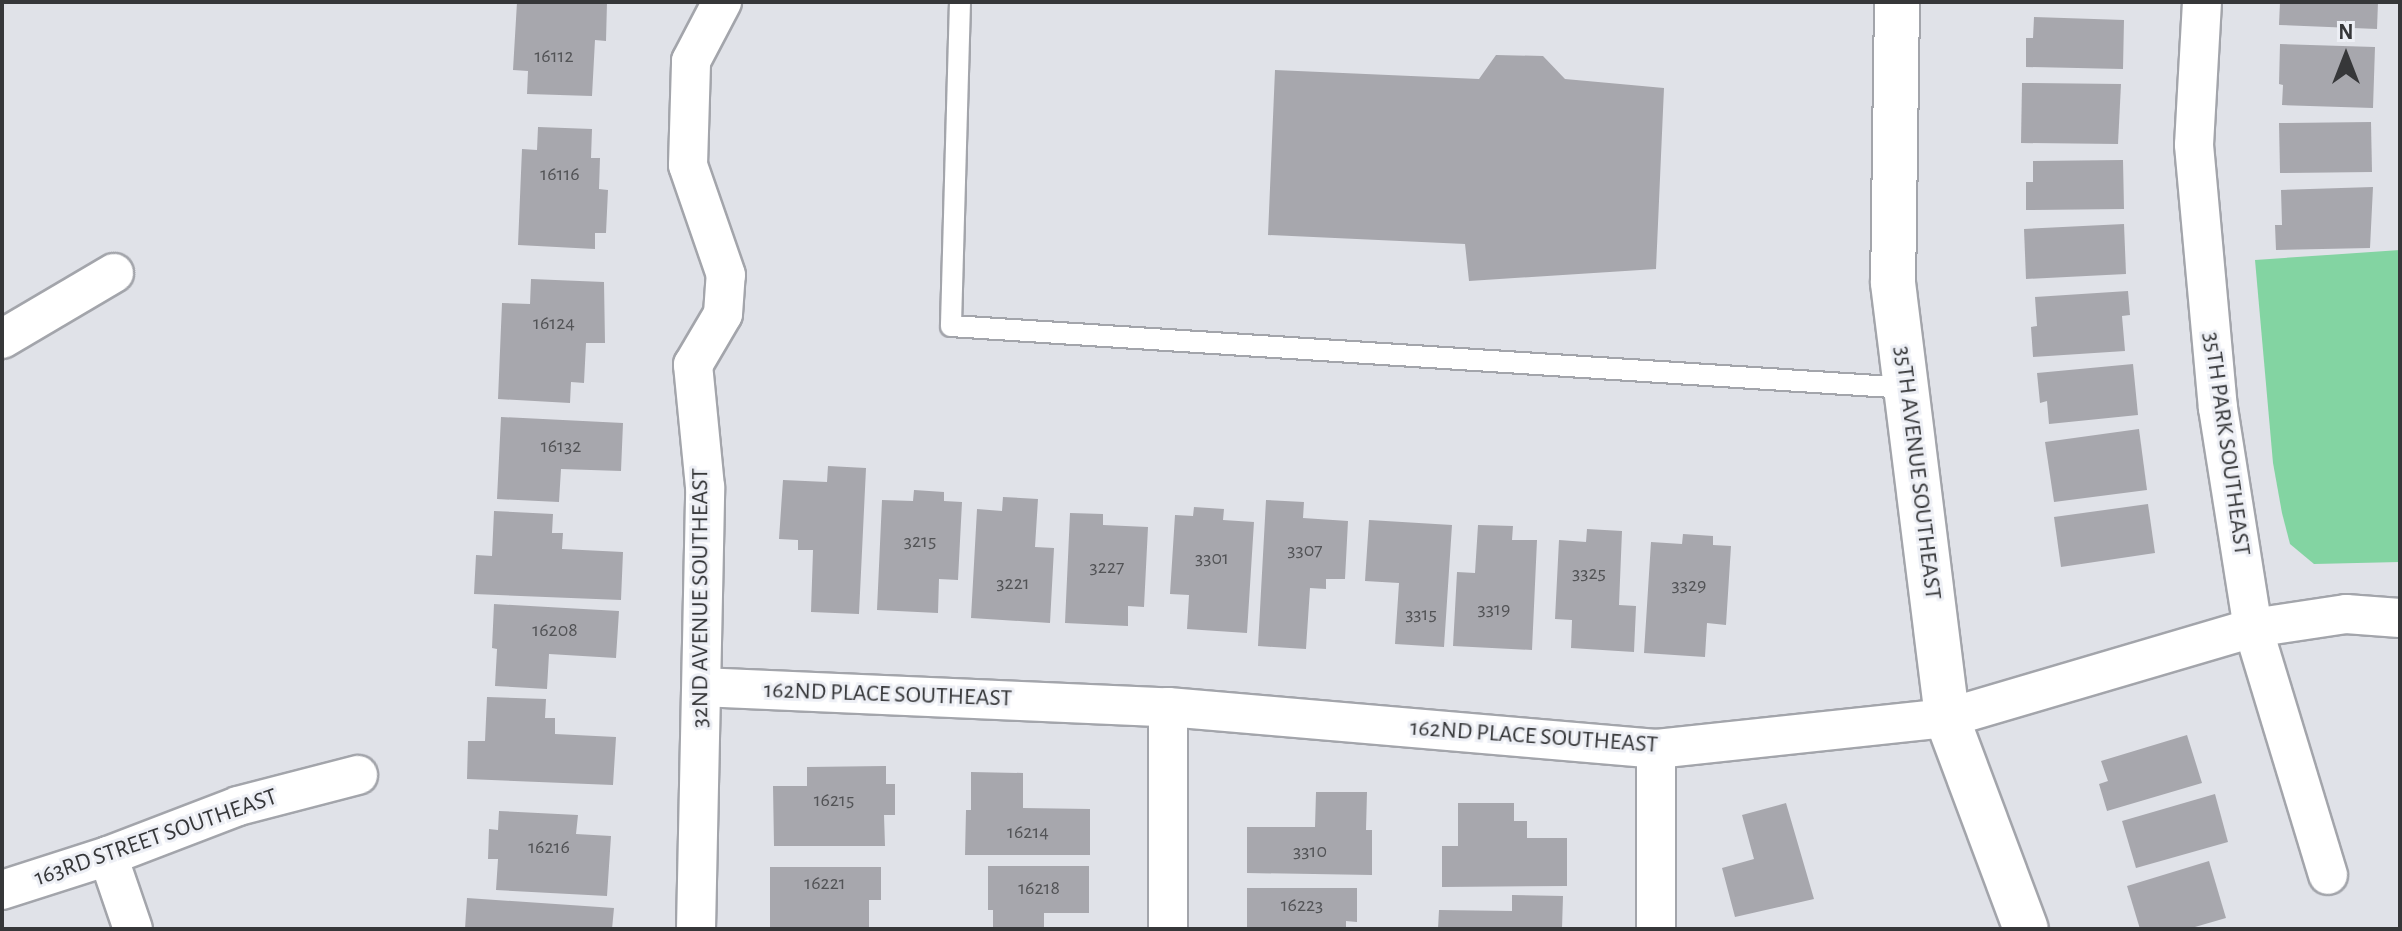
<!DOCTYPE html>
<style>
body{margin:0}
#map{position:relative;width:2402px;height:931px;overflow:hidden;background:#e0e2e8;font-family:"Alegreya Sans",sans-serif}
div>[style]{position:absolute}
.green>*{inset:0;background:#83d4a2}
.building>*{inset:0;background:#a7a7ad}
.roads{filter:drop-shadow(2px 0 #a3a5ab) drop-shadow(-2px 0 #a3a5ab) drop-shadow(0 2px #a3a5ab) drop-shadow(0 -2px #a3a5ab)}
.service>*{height:20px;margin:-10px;padding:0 10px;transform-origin:10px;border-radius:10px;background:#fff}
.minor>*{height:38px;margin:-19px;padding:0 19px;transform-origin:19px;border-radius:19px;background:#fff}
.tertiary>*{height:44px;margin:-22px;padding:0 22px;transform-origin:22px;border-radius:22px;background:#fff}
span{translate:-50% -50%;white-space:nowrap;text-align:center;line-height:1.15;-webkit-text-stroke:6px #edeff5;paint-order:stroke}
.number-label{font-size:20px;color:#525356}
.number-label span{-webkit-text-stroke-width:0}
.street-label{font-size:24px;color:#363739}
.frame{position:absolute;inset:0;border:4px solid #363739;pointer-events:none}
.north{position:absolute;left:2306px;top:16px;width:80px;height:80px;-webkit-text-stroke:6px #edeff5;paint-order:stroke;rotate:0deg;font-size:22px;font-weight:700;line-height:32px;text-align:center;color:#363739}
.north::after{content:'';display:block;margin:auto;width:28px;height:36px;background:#363739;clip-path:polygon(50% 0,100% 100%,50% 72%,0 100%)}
</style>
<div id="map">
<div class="green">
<i style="clip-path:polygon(2400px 250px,2400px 562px,2314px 564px,2290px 544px,2282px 513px,2273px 463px,2255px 260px)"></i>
</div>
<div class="building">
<i style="clip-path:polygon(517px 2px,607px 2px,606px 41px,595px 40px,592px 96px,527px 94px,528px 71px,513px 70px)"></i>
<i style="clip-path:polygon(2280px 2px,2378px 2px,2377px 29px,2279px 25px)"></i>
<i style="clip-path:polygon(2034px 17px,2124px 20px,2123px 69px,2026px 67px,2026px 38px,2033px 38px)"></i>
<i style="clip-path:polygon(2280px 44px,2375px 47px,2373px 108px,2282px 105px,2283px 85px,2279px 84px)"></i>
<i style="clip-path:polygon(1496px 55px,1543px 56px,1565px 79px,1664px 88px,1656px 269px,1469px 281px,1465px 244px,1268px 235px,1275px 70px,1479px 79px)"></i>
<i style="clip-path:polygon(2022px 83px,2121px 84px,2118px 144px,2021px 143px)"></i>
<i style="clip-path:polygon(2371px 122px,2372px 172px,2280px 173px,2279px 123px)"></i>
<i style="clip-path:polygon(538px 127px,592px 129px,591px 158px,600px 158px,599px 189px,608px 190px,606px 233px,595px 233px,595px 249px,518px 245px,522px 149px,537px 150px)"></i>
<i style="clip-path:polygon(2123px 160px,2124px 209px,2026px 210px,2026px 182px,2033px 182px,2033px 161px)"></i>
<i style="clip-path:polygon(2373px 187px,2370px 248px,2276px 250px,2275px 225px,2282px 225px,2281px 190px)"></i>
<i style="clip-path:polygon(2124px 224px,2126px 274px,2026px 279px,2024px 229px)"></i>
<i style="clip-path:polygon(531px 279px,604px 282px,605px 343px,586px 343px,584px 383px,571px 382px,570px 403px,498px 399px,502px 303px,530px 304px)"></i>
<i style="clip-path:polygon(2128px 291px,2130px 315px,2122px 316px,2125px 351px,2033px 357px,2031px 327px,2037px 326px,2035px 297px)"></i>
<i style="clip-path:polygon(2133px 364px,2138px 415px,2049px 424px,2047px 401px,2040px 403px,2037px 373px)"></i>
<i style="clip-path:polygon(501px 417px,623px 423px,621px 471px,561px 469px,559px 502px,497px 499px)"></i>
<i style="clip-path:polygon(2139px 429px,2147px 490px,2054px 502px,2045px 442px)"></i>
<i style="clip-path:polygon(828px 466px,866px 468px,859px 614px,811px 612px,813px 550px,798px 550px,798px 540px,779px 539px,783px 480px,827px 482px)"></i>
<i style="clip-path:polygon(914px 490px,944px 492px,944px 501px,962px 502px,958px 580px,939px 579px,938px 613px,877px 610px,882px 500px,913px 501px)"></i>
<i style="clip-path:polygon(1003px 497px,1038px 499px,1035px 547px,1054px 548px,1050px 623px,971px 618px,977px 509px,1002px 511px)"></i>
<i style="clip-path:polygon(1266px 500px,1304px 502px,1303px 518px,1348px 521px,1345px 579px,1326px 579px,1326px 589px,1310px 588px,1306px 649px,1258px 646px)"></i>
<i style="clip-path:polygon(2148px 504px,2155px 553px,2061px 567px,2054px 517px)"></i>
<i style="clip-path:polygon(1194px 507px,1224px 509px,1223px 520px,1254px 522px,1247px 633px,1187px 629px,1189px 595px,1170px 594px,1175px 515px,1193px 516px)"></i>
<i style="clip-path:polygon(494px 511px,553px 514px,552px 533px,563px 533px,562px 549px,623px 552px,621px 600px,474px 594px,476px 555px,492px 556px)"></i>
<i style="clip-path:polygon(1070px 513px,1103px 514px,1103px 525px,1148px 527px,1144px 607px,1128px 606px,1128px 626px,1065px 623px)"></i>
<i style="clip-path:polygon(1369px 520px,1452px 525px,1444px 647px,1395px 644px,1399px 583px,1365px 581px)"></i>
<i style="clip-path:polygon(1478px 525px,1513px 526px,1512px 540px,1537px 540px,1532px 650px,1453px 646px,1457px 572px,1475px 573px)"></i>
<i style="clip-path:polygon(1587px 529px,1622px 531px,1619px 605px,1636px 606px,1634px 652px,1571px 648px,1572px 620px,1555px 619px,1559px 540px,1586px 542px)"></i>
<i style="clip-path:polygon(1683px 534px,1713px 536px,1713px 545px,1731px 546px,1726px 625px,1707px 623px,1705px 657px,1644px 653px,1651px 542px,1682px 544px)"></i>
<i style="clip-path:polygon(494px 604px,619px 611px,616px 658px,549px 654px,547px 689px,495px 686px,497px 649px,492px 648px)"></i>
<i style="clip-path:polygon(487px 697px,546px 699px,545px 718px,555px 718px,555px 734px,616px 737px,613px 785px,467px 779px,468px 741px,485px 741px)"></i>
<i style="clip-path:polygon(2187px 735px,2202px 783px,2107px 811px,2099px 784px,2108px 781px,2101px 761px)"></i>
<i style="clip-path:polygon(886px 766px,886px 784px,895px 784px,895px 815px,884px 815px,885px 846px,774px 846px,773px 786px,807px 786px,807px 767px)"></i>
<i style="clip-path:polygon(971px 772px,1023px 773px,1023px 808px,1090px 809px,1090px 855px,965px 855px,966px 810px,971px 810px)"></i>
<i style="clip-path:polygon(1316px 792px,1367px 792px,1366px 830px,1372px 830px,1372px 875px,1247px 873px,1247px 827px,1315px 827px)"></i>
<i style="clip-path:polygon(2215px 794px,2228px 842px,2136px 868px,2122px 821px)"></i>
<i style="clip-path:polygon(1458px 803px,1514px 803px,1514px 821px,1527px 821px,1527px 838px,1567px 838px,1567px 886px,1442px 887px,1442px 846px,1458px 846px)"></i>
<i style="clip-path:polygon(1786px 803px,1814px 899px,1735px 917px,1722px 868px,1754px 859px,1742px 815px)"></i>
<i style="clip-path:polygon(499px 811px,578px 815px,576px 834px,611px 836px,607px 896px,496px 890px,498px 859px,488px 859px,489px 829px,498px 830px)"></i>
<i style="clip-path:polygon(2209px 861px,2226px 918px,2188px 929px,2140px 929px,2127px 886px)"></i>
<i style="clip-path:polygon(988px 866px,1089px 866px,1089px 913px,1044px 913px,1044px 929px,993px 929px,993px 910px,988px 910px)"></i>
<i style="clip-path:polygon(770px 867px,881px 867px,881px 900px,869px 900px,869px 929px,770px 928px)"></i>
<i style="clip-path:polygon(1247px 888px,1357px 888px,1357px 922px,1346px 921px,1346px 929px,1247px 929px)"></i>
<i style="clip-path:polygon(1512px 895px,1563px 896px,1562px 929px,1438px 929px,1439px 910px,1512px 911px)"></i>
<i style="clip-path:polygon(467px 898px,614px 908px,612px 929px,465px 929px)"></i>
</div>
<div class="roads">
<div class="service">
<i style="left:960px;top:2px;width:324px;rotate:91.6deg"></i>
<i style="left:951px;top:326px;width:957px;rotate:3.71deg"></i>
</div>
<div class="minor">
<i style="left:2202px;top:2px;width:143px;rotate:93.2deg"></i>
<i style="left:2194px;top:145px;width:264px;rotate:84.8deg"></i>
<i style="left:2218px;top:408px;width:223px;rotate:81deg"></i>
<i style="left:2253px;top:628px;width:258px;rotate:73.1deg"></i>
<i style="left:2px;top:339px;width:130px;rotate:-30.5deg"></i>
<i style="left:702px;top:687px;width:466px;rotate:2.5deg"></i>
<i style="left:1168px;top:707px;width:490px;rotate:4.9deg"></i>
<i style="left:1656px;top:749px;width:293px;rotate:-6.1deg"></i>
<i style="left:1947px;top:718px;width:319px;rotate:-16.4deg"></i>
<i style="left:2253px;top:628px;width:94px;rotate:-8.6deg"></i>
<i style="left:2346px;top:614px;width:54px;rotate:4.2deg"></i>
<i style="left:1168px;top:707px;width:222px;rotate:90deg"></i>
<i style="left:1656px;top:749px;width:180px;rotate:90deg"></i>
<i style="left:108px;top:856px;width:77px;rotate:71.1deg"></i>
<i style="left:2px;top:890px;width:111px;rotate:-17.8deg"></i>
<i style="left:108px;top:856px;width:139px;rotate:-21deg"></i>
<i style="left:238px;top:806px;width:124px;rotate:-14.5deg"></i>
<i style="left:696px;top:929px;width:442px;rotate:-88.8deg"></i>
<i style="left:705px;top:487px;width:123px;rotate:-95.6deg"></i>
<i style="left:693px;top:365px;width:59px;rotate:-59.5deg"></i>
<i style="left:723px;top:314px;width:39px;rotate:-86deg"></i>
<i style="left:726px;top:275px;width:116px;rotate:-109.1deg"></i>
<i style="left:688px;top:165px;width:104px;rotate:-88.3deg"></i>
<i style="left:691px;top:61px;width:67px;rotate:-62.3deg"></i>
</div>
<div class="tertiary">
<i style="left:1897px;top:2px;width:281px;rotate:90.8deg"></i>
<i style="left:1893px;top:283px;width:438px;rotate:82.9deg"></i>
<i style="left:1947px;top:718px;width:225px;rotate:69.5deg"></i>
</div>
</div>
<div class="number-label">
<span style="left:554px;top:56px">16112</span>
<span style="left:560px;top:174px">16116</span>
<span style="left:554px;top:323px">16124</span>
<span style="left:561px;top:446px">16132</span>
<span style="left:920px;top:541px">3215</span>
<span style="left:1305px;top:550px">3307</span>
<span style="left:1212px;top:558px">3301</span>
<span style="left:1107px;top:567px">3227</span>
<span style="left:1589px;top:573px">3325</span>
<span style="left:1013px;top:583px">3221</span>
<span style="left:1689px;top:585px">3329</span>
<span style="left:1494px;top:609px">3319</span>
<span style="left:1421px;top:614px">3315</span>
<span style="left:555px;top:630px">16208</span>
<span style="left:834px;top:800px">16215</span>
<span style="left:1028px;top:832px">16214</span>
<span style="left:549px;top:847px">16216</span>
<span style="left:1310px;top:851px">3310</span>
<span style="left:825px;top:883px">16221</span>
<span style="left:1039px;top:888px">16218</span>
<span style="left:1302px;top:905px">16223</span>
</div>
<div class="street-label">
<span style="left:2226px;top:444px;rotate:82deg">35TH PARK SOUTHEAST</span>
<span style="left:1917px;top:473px;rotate:83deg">35TH AVENUE SOUTHEAST</span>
<span style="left:701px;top:598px;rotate:-90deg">32ND AVENUE SOUTHEAST</span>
<span style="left:888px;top:695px;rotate:2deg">162ND PLACE SOUTHEAST</span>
<span style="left:1534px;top:737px;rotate:4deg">162ND PLACE SOUTHEAST</span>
<span style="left:156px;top:838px;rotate:-19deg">163RD STREET SOUTHEAST</span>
</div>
<div class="frame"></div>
<div class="north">N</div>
</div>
